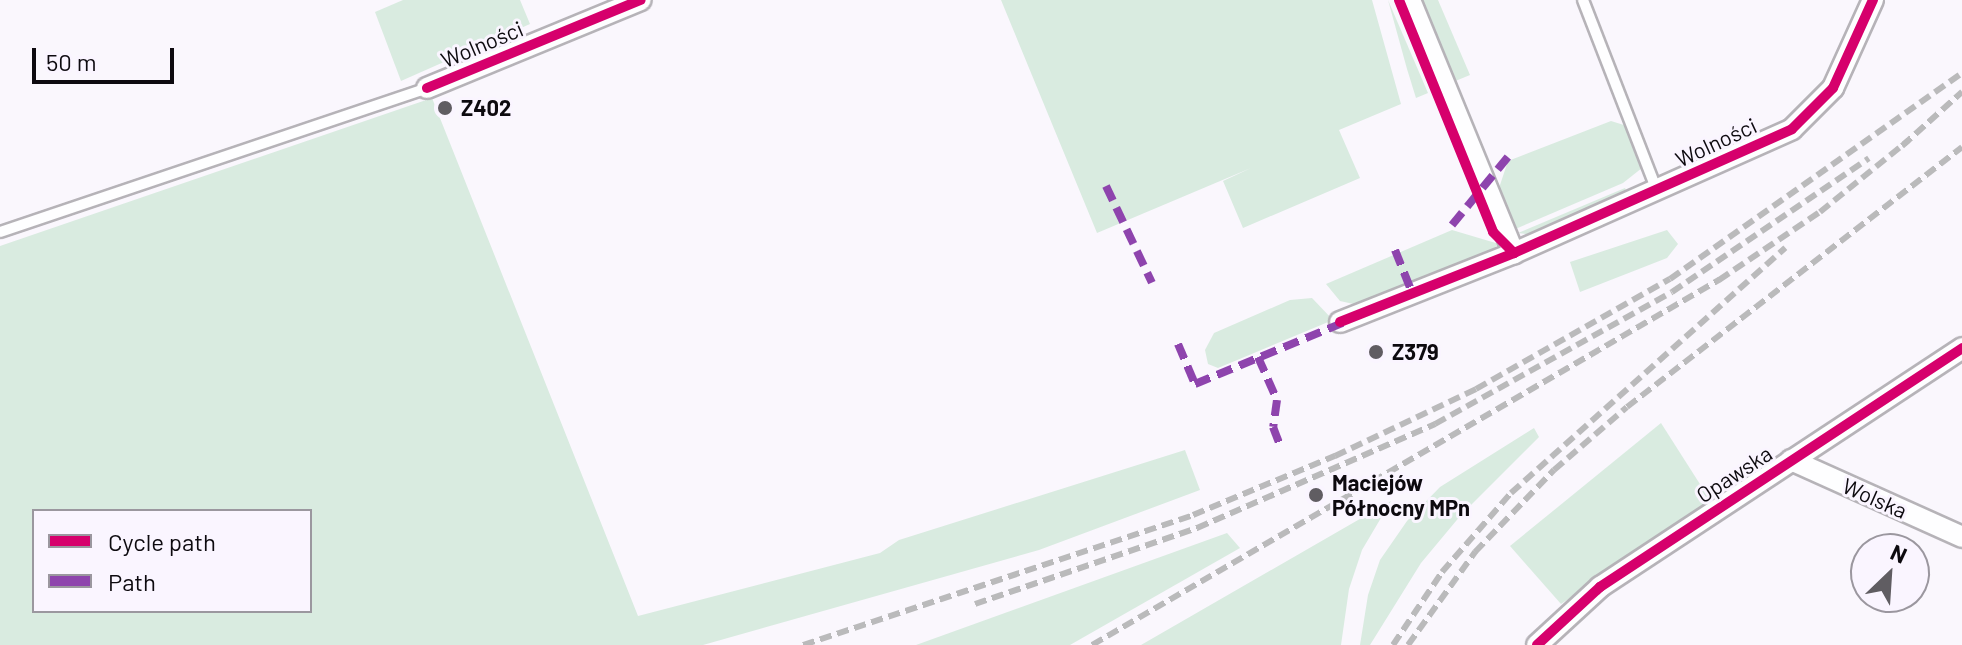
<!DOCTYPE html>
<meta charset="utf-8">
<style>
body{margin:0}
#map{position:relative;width:1962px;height:645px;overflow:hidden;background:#faf7fd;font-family:Barlow,sans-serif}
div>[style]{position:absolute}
.green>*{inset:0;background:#d9ebe0}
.roads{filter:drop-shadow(2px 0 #b6b3b8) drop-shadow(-2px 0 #b6b3b8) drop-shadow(0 2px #b6b3b8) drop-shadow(0 -2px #b6b3b8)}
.lane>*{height:10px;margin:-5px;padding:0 5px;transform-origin:5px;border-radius:5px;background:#fefeff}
.street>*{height:20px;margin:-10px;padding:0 10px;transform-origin:10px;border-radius:10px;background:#fefeff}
.rail>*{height:6px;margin-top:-3px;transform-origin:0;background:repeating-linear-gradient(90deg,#bababb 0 12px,transparent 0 18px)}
.quiet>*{height:8px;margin-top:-4px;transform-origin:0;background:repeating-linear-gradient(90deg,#8e44ad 0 16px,transparent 0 24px)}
.cycleway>*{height:10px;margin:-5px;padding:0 5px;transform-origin:5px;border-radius:5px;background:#d6006c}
.dots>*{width:22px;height:22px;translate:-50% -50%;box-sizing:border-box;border:4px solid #faf5ff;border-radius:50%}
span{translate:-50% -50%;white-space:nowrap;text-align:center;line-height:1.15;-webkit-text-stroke:6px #faf5ff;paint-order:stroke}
.street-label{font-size:22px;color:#0d0a0f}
.poi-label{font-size:22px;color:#0d0a0f;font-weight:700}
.left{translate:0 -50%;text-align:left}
.legend{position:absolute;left:32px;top:509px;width:280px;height:104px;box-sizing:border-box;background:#faf5ff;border:2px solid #9b979f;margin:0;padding:10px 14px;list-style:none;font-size:24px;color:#0d0a0f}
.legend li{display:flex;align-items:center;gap:16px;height:40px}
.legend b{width:40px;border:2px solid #9b979f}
.north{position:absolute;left:1850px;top:533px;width:80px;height:80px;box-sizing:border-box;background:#faf5ff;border:2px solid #9b979f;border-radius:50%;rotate:25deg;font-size:22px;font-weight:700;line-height:32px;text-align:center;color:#0d0a0f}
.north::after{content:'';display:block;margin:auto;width:28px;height:36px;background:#605d62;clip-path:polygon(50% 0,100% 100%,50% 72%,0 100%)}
.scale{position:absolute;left:32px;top:48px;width:142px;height:36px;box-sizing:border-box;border:4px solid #0d0a0f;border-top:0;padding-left:10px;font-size:24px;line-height:28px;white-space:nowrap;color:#0d0a0f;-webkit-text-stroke:6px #faf5ff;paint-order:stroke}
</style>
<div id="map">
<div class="green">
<i style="clip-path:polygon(403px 0,520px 0,530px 24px,401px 81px,375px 12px)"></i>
<i style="clip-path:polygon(1001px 0,1372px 0,1401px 104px,1339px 130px,1360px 178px,1243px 228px,1223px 181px,1251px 168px,1097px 233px)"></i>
<i style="clip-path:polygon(1388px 0,1428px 93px,1416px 98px,1407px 69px)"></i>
<i style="clip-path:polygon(1419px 0,1438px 0,1470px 75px,1453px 82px)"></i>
<i style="clip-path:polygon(evenodd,432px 98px,638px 616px,880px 553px,899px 540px,1185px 450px,1200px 490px,1039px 550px,703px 645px,0 645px,0 246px,432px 98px,34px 511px,310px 511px,310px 611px,34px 611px,34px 511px)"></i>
<i style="clip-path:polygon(1611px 121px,1627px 126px,1642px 168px,1623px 183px,1513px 230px,1497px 194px,1508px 161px)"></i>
<i style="clip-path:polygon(1625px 188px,1628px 195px,1534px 235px,1518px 233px)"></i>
<i style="clip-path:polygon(1452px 230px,1499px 244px,1484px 256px,1358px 305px,1340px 301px,1326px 284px)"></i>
<i style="clip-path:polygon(1667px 230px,1678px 244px,1667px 258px,1580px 292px,1570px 262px)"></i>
<i style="clip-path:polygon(1312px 298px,1333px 320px,1218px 368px,1208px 364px,1205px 350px,1214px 333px,1290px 300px)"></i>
<i style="clip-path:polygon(1661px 423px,1712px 503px,1561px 604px,1510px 546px)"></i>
<i style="clip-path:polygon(1534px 428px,1539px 437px,1461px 515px,1421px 563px,1370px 645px,1360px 645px,1368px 595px,1380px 560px,1407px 521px,1440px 487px)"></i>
<i style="clip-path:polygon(1391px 501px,1362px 550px,1349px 589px,1341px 645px,1141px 645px)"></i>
<i style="clip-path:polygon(1227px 533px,1240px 548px,1070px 645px,916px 645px)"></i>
</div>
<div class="roads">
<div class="lane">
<i style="left:1583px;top:0;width:205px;rotate:68.8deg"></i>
<i style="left:0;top:232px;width:451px;rotate:-18.6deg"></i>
</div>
<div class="street">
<i style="left:1410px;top:0;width:274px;rotate:67.7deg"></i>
<i style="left:427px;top:88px;width:231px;rotate:-22.4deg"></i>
<i style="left:1340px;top:322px;width:187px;rotate:-21.6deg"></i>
<i style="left:1514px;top:253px;width:304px;rotate:-24deg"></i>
<i style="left:1792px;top:129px;width:58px;rotate:-45deg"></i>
<i style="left:1833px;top:88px;width:97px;rotate:-65.6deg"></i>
<i style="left:1791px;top:460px;width:188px;rotate:24.2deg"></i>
<i style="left:1537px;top:645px;width:86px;rotate:-42.6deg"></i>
<i style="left:1600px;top:587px;width:434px;rotate:-33.4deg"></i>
</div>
</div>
<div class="rail">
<i style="left:1902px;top:146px;width:81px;rotate:-42deg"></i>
<i style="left:975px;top:604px;width:235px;rotate:-18.9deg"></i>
<i style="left:1197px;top:528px;width:260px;rotate:-23.6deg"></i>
<i style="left:1435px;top:424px;width:271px;rotate:-29.1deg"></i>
<i style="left:1672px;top:292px;width:238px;rotate:-34.2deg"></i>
<i style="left:803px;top:645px;width:411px;rotate:-18.4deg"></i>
<i style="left:1193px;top:515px;width:154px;rotate:-22.6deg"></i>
<i style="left:1335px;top:456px;width:156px;rotate:-25.4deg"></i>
<i style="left:1476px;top:389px;width:223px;rotate:-29.6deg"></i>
<i style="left:1670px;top:279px;width:357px;rotate:-35.2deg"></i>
<i style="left:1092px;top:645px;width:726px;rotate:-30.21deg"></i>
<i style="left:1719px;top:280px;width:122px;rotate:-34deg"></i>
<i style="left:1820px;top:212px;width:114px;rotate:-39deg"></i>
<i style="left:1393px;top:645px;width:88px;rotate:-56.1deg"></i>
<i style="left:1442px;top:572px;width:105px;rotate:-48.9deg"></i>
<i style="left:1511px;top:493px;width:368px;rotate:-41.8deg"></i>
<i style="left:1408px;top:645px;width:115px;rotate:-54.2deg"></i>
<i style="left:1475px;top:552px;width:114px;rotate:-46.1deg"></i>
<i style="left:1554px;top:470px;width:96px;rotate:-40.8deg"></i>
<i style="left:1627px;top:407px;width:424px;rotate:-37.8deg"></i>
</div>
<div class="quiet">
<i style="left:1106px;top:186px;width:107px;rotate:64.6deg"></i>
<i style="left:1452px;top:225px;width:94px;rotate:-50.6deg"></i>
<i style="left:1395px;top:250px;width:48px;rotate:68.2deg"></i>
<i style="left:1178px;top:344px;width:43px;rotate:67deg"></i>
<i style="left:1195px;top:384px;width:165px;rotate:-22.5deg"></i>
<i style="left:1258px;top:357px;width:47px;rotate:66.2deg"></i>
<i style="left:1277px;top:400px;width:27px;rotate:98deg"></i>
<i style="left:1273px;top:427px;width:17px;rotate:69deg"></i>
</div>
<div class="cycleway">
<i style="left:1399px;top:0;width:250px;rotate:67.9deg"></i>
<i style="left:1493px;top:232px;width:30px;rotate:45deg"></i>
<i style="left:427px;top:88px;width:231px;rotate:-22.4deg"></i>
<i style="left:1340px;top:322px;width:187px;rotate:-21.6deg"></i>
<i style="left:1514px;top:253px;width:304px;rotate:-24deg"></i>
<i style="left:1792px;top:129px;width:58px;rotate:-45deg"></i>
<i style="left:1833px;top:88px;width:97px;rotate:-65.6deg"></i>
<i style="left:1537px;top:645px;width:86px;rotate:-42.6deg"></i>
<i style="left:1600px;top:587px;width:434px;rotate:-33.4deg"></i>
</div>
<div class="dots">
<i style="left:445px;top:108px;background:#605d62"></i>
<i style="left:1376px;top:352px;background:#605d62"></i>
<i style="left:1316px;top:495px;background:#605d62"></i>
</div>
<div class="street-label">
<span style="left:482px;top:44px;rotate:-23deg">Wolności</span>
<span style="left:1716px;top:142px;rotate:-25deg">Wolności</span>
<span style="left:1734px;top:474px;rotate:-33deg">Opawska</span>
<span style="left:1875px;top:498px;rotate:24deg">Wolska</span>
</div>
<div class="poi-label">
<span class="left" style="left:461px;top:108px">Z402</span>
<span class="left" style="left:1392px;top:352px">Z379</span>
<span class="left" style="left:1332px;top:495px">Maciejów<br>Północny MPn</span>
</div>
<ul class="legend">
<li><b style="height:10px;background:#d6006c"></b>Cycle path</li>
<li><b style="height:10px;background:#8e44ad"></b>Path</li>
</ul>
<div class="north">N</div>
<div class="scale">50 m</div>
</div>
